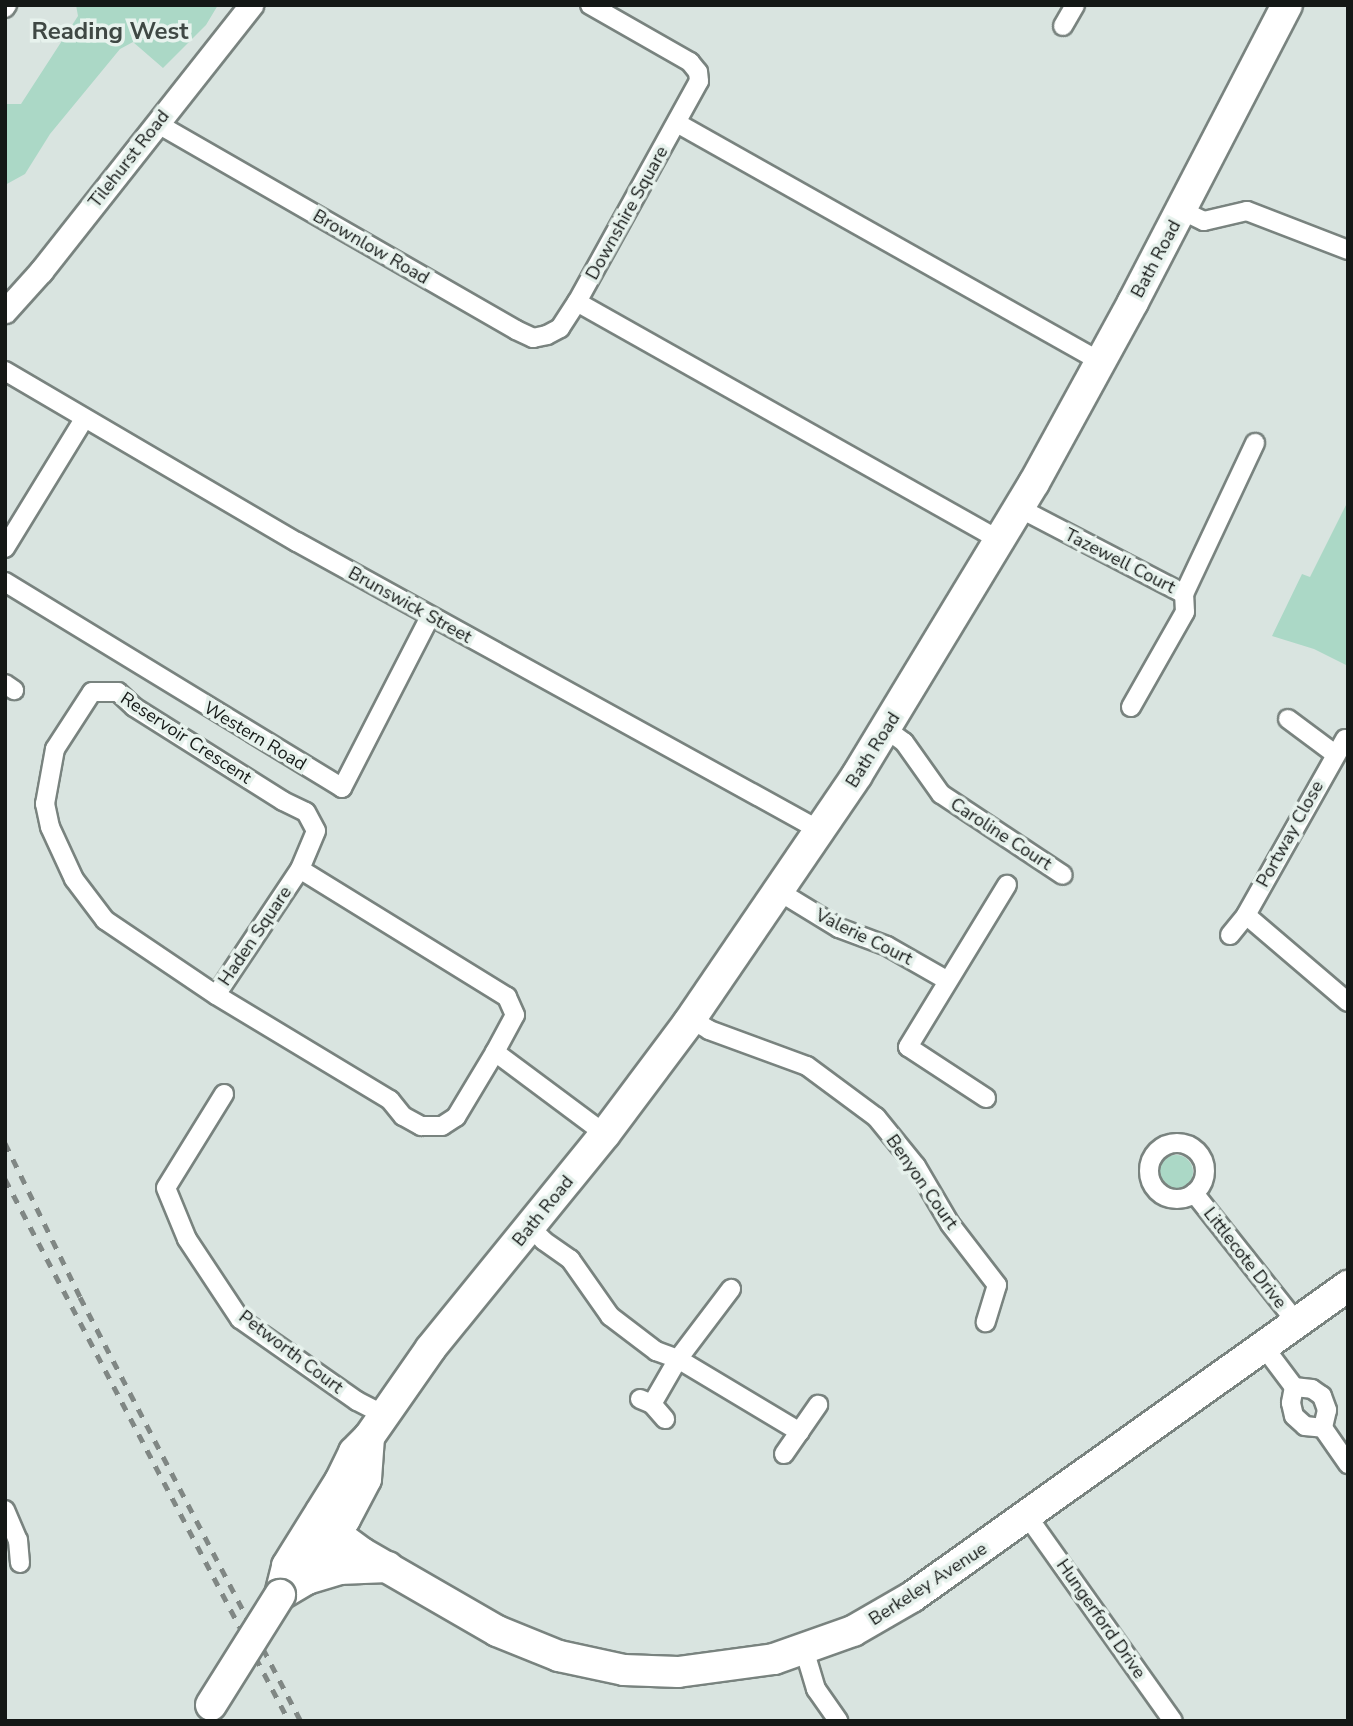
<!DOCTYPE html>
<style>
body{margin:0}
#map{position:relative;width:1353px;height:1726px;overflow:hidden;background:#d9e4e0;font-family:"Nunito Sans",sans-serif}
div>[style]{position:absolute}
.green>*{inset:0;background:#abd8c6}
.round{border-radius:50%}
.roads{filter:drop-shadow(2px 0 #79837f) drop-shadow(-2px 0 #79837f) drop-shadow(0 2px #79837f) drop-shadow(0 -2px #79837f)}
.minor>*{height:18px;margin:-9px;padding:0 9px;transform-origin:9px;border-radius:9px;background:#fff}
.minor>.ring{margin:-9px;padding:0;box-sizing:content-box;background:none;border:18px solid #fff;border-radius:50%}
.tertiary>*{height:23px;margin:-11.5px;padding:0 11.5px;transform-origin:11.5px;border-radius:11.5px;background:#fff}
.primary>*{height:30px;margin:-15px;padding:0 15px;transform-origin:15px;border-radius:15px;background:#fff}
.rail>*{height:5px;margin-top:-2.5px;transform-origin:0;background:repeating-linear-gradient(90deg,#808784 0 9px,transparent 0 18px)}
.bridges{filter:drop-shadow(2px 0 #79837f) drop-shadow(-2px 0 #79837f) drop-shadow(0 2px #79837f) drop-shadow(0 -2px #79837f)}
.primary-bridge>*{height:30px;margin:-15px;padding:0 15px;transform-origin:15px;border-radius:15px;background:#fff}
span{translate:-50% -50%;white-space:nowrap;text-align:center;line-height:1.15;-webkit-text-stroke:7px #e7f2ed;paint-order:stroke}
.street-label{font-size:18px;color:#141816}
.district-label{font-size:24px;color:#3f4844;font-weight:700}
.frame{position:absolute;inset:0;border:7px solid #141816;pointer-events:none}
</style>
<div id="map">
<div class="green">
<i style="clip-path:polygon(76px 5px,218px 5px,206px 25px,163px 68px,133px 42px,120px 49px,50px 134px,25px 174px,5px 185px,5px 104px,21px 104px,78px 16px)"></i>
<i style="clip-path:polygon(1348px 501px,1348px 666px,1314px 649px,1272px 636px,1302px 574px,1310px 577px)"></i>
<i class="round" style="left:1159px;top:1155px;width:34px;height:34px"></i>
</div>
<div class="roads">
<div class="minor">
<i style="left:5px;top:8px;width:4px;rotate:-56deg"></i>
<i style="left:1063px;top:26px;width:24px;rotate:-60deg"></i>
<i style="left:677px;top:123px;width:487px;rotate:29.4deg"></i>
<i style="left:158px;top:124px;width:413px;rotate:29.9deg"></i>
<i style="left:516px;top:330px;width:19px;rotate:25deg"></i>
<i style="left:533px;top:338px;width:14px;rotate:-12deg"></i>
<i style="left:547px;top:335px;width:15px;rotate:-28deg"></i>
<i style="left:560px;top:328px;width:31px;rotate:-57deg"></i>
<i style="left:577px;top:302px;width:252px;rotate:-61.1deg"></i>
<i style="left:699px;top:81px;width:9px;rotate:-96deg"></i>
<i style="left:698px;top:72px;width:13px;rotate:-129deg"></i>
<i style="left:690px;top:62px;width:115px;rotate:-150.3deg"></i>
<i style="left:1181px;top:210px;width:25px;rotate:26deg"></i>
<i style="left:1204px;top:221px;width:44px;rotate:-13.1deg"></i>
<i style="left:1247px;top:211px;width:108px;rotate:21.1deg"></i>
<i style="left:577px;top:302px;width:487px;rotate:29.4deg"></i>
<i style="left:5px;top:371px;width:338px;rotate:30.4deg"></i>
<i style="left:297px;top:542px;width:598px;rotate:28.88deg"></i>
<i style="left:1019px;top:508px;width:186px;rotate:27.5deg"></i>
<i style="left:5px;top:548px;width:151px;rotate:-58.5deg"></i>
<i style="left:5px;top:582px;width:395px;rotate:31.4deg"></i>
<i style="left:342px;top:788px;width:192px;rotate:-62.8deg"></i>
<i style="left:5px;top:684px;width:11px;rotate:34deg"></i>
<i style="left:1131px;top:707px;width:109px;rotate:-60.4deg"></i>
<i style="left:1185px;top:612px;width:18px;rotate:-93deg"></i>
<i style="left:1184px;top:594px;width:167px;rotate:-64.8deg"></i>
<i style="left:1288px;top:719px;width:59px;rotate:36.7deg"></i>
<i style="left:886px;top:729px;width:22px;rotate:36deg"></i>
<i style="left:904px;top:742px;width:64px;rotate:54.6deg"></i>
<i style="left:941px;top:794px;width:146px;rotate:33.6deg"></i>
<i style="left:780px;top:892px;width:69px;rotate:31.4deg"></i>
<i style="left:839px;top:928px;width:51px;rotate:20.6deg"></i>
<i style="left:887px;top:946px;width:70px;rotate:29.8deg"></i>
<i style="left:1246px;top:915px;width:134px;rotate:40.5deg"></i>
<i style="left:1230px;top:935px;width:26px;rotate:-51deg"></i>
<i style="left:1246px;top:915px;width:202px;rotate:-60.6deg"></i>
<i style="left:216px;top:995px;width:134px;rotate:-146deg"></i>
<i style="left:105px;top:920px;width:51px;rotate:-127.1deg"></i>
<i style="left:74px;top:879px;width:57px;rotate:-114.8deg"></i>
<i style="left:50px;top:827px;width:24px;rotate:-102deg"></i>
<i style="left:45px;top:804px;width:56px;rotate:-79.7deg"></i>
<i style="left:55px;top:749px;width:68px;rotate:-57deg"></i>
<i style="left:92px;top:692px;width:26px"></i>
<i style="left:118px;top:692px;width:22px;rotate:43deg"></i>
<i style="left:134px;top:707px;width:176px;rotate:32.2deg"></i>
<i style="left:283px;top:801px;width:25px;rotate:26deg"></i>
<i style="left:306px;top:812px;width:21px;rotate:62deg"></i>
<i style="left:316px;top:831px;width:41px;rotate:112.8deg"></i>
<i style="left:691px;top:1019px;width:21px;rotate:31deg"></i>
<i style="left:709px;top:1030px;width:104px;rotate:20.2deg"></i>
<i style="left:807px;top:1066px;width:86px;rotate:36.5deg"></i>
<i style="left:876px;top:1117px;width:63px;rotate:50.8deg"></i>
<i style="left:916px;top:1166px;width:67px;rotate:59.6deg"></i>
<i style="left:950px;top:1224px;width:77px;rotate:52.4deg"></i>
<i style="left:997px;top:1285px;width:39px;rotate:107deg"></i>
<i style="left:495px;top:1052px;width:42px;rotate:-61.6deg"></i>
<i style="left:515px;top:1015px;width:20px;rotate:-114deg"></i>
<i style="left:507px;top:997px;width:243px;rotate:-148.3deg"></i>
<i style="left:300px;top:869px;width:151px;rotate:123.7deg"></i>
<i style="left:216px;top:995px;width:203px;rotate:31.1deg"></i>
<i style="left:390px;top:1100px;width:21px;rotate:51deg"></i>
<i style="left:403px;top:1116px;width:21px;rotate:29deg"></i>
<i style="left:421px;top:1126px;width:21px"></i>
<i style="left:442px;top:1126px;width:17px;rotate:-33deg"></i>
<i style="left:456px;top:1117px;width:76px;rotate:-59deg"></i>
<i style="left:495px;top:1052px;width:137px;rotate:36.7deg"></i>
<i style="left:224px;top:1094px;width:110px;rotate:121.7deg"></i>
<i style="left:166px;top:1188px;width:55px;rotate:67.6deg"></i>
<i style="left:187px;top:1239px;width:96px;rotate:56.5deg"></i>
<i style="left:240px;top:1319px;width:143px;rotate:35deg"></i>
<i style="left:357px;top:1401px;width:29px;rotate:27deg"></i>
<i style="left:986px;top:1098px;width:93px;rotate:-146.8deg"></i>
<i style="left:908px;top:1047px;width:190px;rotate:-58.6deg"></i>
<i class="ring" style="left:1149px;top:1143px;width:38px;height:38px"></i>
<i style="left:1194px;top:1193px;width:166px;rotate:51.6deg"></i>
<i style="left:531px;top:1228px;width:18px;rotate:45deg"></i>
<i style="left:544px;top:1241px;width:32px;rotate:35deg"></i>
<i style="left:570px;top:1259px;width:70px;rotate:54.9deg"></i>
<i style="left:610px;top:1316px;width:58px;rotate:37.3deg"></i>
<i style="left:656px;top:1351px;width:23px;rotate:20deg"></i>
<i style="left:678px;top:1359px;width:142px;rotate:30.9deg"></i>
<i style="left:1264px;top:1347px;width:50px;rotate:53.1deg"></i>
<i style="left:1294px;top:1387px;width:16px;rotate:101deg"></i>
<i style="left:1291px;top:1403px;width:13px;rotate:77deg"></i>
<i style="left:1294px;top:1416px;width:15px;rotate:42deg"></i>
<i style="left:1305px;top:1426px;width:18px;rotate:6deg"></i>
<i style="left:1323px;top:1428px;width:44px;rotate:55.2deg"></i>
<i style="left:1294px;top:1387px;width:18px;rotate:6deg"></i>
<i style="left:1312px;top:1389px;width:12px;rotate:35deg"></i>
<i style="left:1322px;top:1396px;width:15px;rotate:70deg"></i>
<i style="left:1327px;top:1410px;width:18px;rotate:103deg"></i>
<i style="left:640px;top:1399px;width:13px;rotate:23deg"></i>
<i style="left:652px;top:1404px;width:20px;rotate:49deg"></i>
<i style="left:652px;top:1404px;width:52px;rotate:-60deg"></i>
<i style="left:678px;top:1359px;width:88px;rotate:-52.9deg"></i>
<i style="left:784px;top:1454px;width:60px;rotate:-55.2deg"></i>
<i style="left:5px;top:1510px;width:33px;rotate:67deg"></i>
<i style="left:18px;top:1540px;width:23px;rotate:85deg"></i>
<i style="left:1028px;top:1517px;width:250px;rotate:54.6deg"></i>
<i style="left:804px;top:1649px;width:42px;rotate:73.3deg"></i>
<i style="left:816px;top:1689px;width:39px;rotate:55deg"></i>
</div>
<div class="tertiary">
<i style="left:5px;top:311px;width:54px;rotate:-48deg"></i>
<i style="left:41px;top:271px;width:339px;rotate:-51.7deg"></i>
</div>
<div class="primary">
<i style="left:321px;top:1512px;width:27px;rotate:56deg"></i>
<i style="left:336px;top:1534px;width:32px;rotate:36deg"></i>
<i style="left:362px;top:1553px;width:156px;rotate:30deg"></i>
<i style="left:497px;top:1631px;width:67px;rotate:22deg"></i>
<i style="left:559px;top:1656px;width:66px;rotate:12.2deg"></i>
<i style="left:624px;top:1670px;width:54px;rotate:2.1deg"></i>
<i style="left:678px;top:1672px;width:97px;rotate:-7.7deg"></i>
<i style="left:774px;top:1659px;width:84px;rotate:-19.5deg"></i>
<i style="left:853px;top:1631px;width:68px;rotate:-30deg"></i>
<i style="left:912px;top:1597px;width:536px;rotate:-35.5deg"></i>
<i style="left:307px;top:1579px;width:34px;rotate:-17deg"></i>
<i style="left:339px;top:1569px;width:49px;rotate:-2.3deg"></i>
<i style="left:280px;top:1595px;width:30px;rotate:-76deg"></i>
<i style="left:287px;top:1566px;width:100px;rotate:-58.1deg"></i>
<i style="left:340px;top:1481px;width:32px;rotate:-64deg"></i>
<i style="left:354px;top:1452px;width:21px;rotate:-45deg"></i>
<i style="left:369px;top:1437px;width:108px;rotate:-55.1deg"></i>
<i style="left:431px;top:1348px;width:276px;rotate:-50.9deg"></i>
<i style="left:605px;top:1134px;width:139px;rotate:-53.2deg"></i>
<i style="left:688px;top:1023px;width:300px;rotate:-55.7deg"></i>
<i style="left:857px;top:775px;width:341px;rotate:-58.8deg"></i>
<i style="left:1034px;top:483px;width:206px;rotate:-61.3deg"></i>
<i style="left:1133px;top:302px;width:335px;rotate:-62.6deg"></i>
<i style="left:280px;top:1595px;width:31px;rotate:-31deg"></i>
<i style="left:307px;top:1579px;width:71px;rotate:-57.7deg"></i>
<i style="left:345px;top:1519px;width:45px;rotate:-62.3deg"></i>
<i style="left:366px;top:1479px;width:42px;rotate:-85.9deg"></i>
</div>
</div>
<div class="rail">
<i style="left:5px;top:1143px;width:171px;rotate:64deg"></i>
<i style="left:80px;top:1297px;width:478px;rotate:62.5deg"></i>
<i style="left:5px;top:1179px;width:612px;rotate:62.35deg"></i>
</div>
<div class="bridges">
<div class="primary-bridge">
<i style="left:211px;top:1705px;width:130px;rotate:-57.9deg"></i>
</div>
</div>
<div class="street-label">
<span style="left:129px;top:159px;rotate:-52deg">Tilehurst Road</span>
<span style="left:627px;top:213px;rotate:-61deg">Downshire Square</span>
<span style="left:371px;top:247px;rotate:30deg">Brownlow Road</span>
<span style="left:1156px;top:259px;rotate:-62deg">Bath Road</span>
<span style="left:1120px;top:561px;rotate:27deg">Tazewell Court</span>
<span style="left:410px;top:605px;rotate:29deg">Brunswick Street</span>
<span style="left:255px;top:736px;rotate:31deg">Western Road</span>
<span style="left:186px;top:738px;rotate:33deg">Reservoir Crescent</span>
<span style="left:873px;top:750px;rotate:-58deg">Bath Road</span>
<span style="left:1001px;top:834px;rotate:33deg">Caroline Court</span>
<span style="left:1290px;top:834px;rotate:-61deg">Portway Close</span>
<span style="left:255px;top:936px;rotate:-56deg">Haden Square</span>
<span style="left:864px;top:937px;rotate:26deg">Valerie Court</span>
<span style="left:922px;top:1182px;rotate:55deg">Benyon Court</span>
<span style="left:543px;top:1211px;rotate:-51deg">Bath Road</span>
<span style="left:1245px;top:1258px;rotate:52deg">Littlecote Drive</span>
<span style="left:291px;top:1352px;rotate:37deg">Petworth Court</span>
<span style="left:928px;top:1584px;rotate:-33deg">Berkeley Avenue</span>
<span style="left:1101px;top:1619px;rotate:55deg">Hungerford Drive</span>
</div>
<div class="district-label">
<span style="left:110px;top:32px">Reading West</span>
</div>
<div class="frame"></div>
</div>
